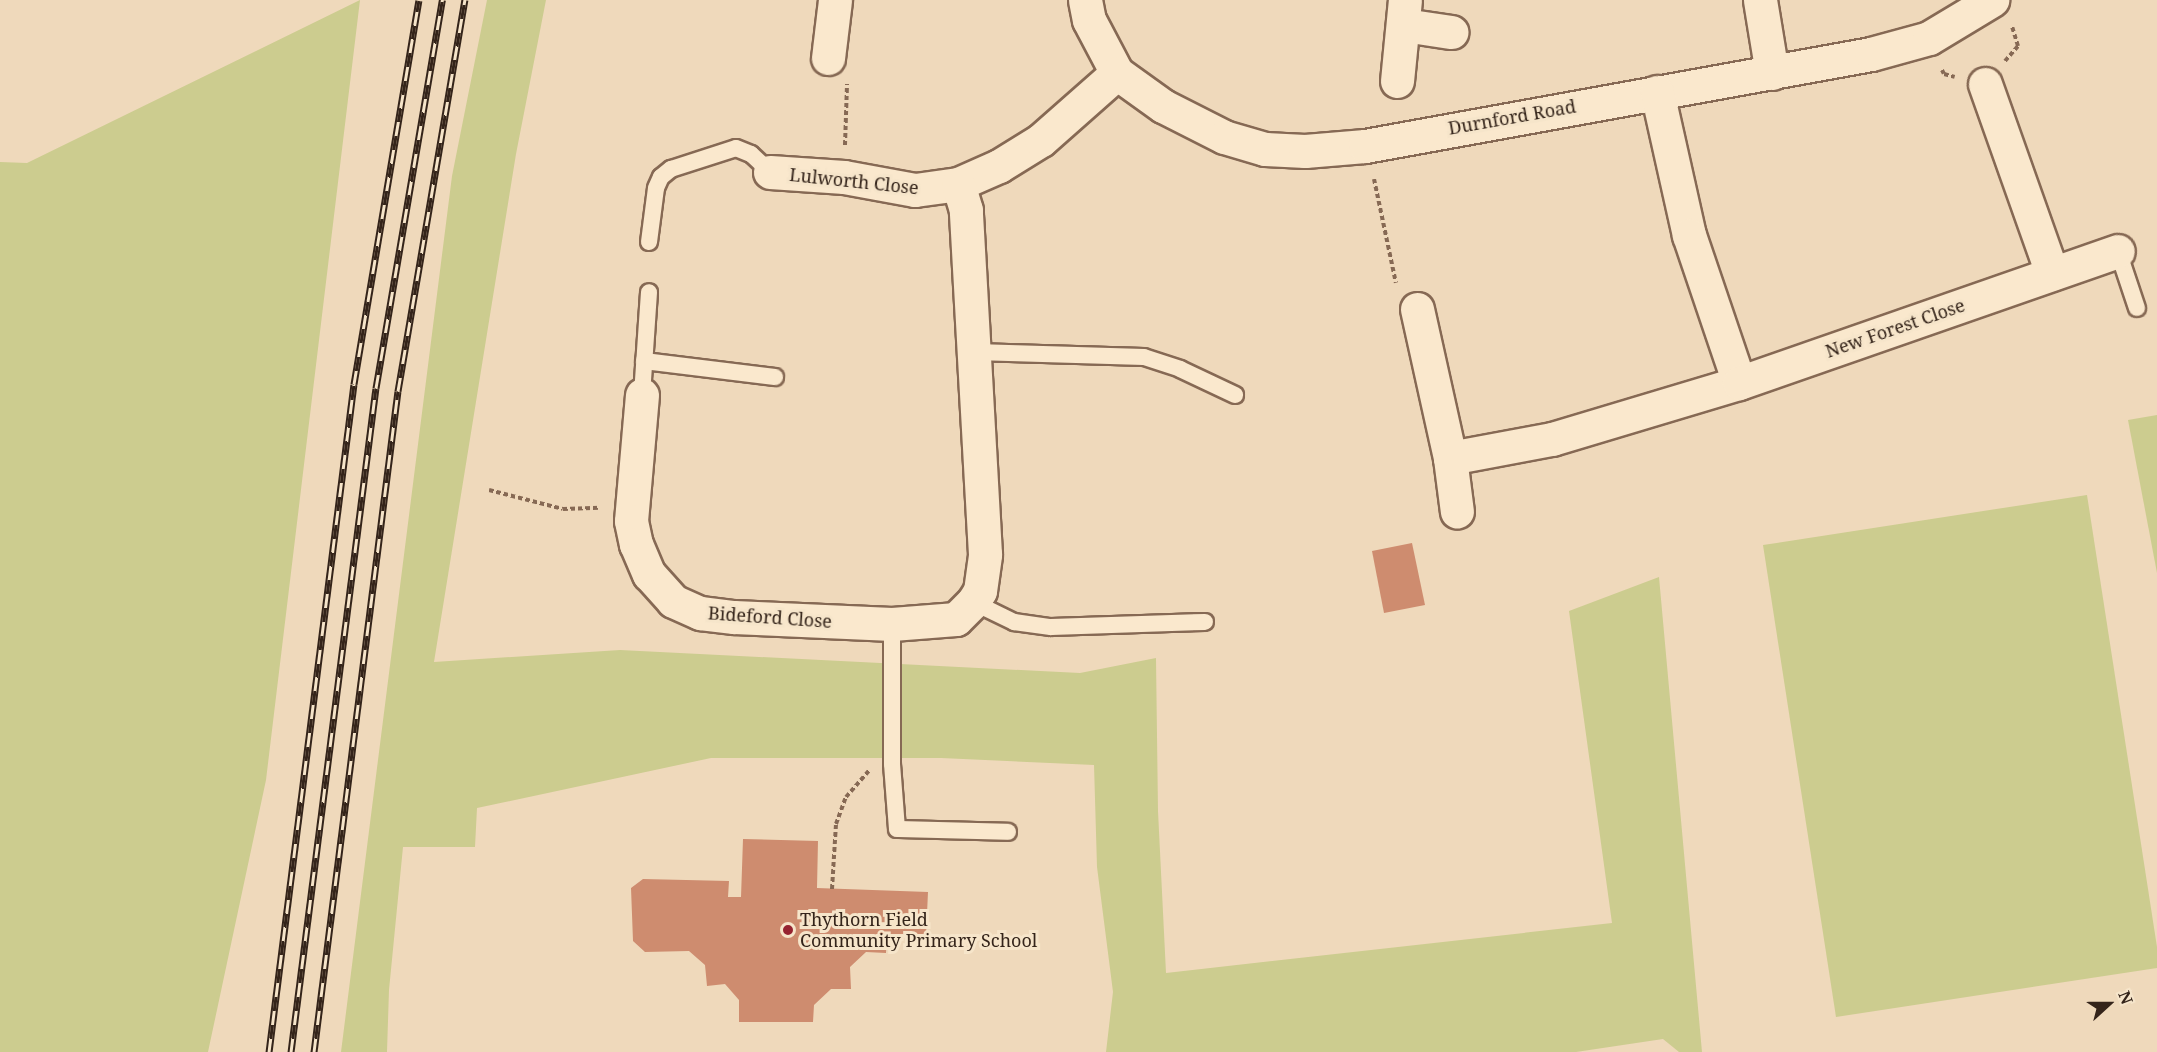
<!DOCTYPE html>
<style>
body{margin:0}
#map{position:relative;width:2157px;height:1052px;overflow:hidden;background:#efd9bb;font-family:"Noto Serif",serif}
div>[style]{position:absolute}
.green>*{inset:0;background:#cccc8f}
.building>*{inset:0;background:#ce8c6f}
.path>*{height:4px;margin-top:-2px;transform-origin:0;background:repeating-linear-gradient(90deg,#866954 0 4.5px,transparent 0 7.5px)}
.roads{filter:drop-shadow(2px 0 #866954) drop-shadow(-2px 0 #866954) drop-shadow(0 2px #866954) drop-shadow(0 -2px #866954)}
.service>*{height:16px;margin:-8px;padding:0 8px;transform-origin:8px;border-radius:8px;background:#fae8cd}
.minor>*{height:33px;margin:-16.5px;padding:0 16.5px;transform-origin:16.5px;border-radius:16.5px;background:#fae8cd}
.rail>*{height:7px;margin-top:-3.5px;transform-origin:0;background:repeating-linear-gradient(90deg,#f6e5ca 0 14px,#34241a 0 28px);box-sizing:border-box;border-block:2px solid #34241a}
.dots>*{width:16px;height:16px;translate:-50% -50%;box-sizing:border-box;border:3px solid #f6e5ca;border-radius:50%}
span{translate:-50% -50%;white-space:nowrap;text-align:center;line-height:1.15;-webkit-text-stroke:6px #f6e5ca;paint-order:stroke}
.street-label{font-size:18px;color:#34241a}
.poi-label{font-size:18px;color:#34241a}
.left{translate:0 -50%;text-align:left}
.north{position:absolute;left:2079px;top:974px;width:60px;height:60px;-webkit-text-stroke:4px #f6e5ca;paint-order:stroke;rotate:69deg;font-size:16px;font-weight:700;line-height:24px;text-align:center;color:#34241a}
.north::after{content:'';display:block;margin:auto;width:21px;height:27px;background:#34241a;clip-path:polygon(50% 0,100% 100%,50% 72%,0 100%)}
</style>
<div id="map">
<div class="green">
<i style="clip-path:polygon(360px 0,266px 780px,208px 1052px,0 1052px,0 162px,27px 163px)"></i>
<i style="clip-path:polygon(487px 0,546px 0,516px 154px,434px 662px,620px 650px,1080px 673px,1156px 658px,1158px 811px,1166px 973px,1612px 923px,1569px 611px,1659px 577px,1702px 1052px,1679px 1052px,1663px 1039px,1576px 1052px,1106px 1052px,1113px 992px,1097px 867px,1094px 765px,941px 758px,711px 758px,477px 808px,475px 847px,403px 847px,389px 990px,387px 1052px,341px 1052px,452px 176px)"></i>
<i style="clip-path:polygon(2157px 415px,2157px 573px,2128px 420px)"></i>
<i style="clip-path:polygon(2087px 495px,2157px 947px,2157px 968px,1836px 1017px,1763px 545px)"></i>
</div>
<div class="building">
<i style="clip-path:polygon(1412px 543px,1425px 605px,1384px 613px,1372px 551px)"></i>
<i style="clip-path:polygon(743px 839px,818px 841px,817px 888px,928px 892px,926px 936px,887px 934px,886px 953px,866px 952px,850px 967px,851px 989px,831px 989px,814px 1005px,813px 1022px,739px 1022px,739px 1000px,725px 984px,707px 986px,705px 965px,689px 951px,645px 952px,633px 941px,631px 888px,643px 879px,729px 881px,728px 897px,741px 897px)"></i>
</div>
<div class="path">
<i style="left:2005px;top:61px;width:20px;rotate:-49deg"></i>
<i style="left:2018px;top:46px;width:21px;rotate:-107deg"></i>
<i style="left:1942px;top:70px;width:4px;rotate:63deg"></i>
<i style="left:1944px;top:74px;width:11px;rotate:15deg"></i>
<i style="left:845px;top:145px;width:61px;rotate:-88.1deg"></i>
<i style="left:1374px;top:179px;width:106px;rotate:78.1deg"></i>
<i style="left:489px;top:490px;width:76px;rotate:14.4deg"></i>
<i style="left:563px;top:509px;width:37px;rotate:-2deg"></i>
<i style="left:832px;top:889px;width:65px;rotate:-86.5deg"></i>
<i style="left:836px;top:824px;width:29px;rotate:-70deg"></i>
<i style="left:846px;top:797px;width:35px;rotate:-49deg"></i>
</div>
<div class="roads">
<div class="service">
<i style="left:649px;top:242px;width:54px;rotate:-82.6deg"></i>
<i style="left:656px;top:188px;width:12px;rotate:-66deg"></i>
<i style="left:661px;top:177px;width:13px;rotate:-39deg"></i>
<i style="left:671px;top:169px;width:68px;rotate:-17.9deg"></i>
<i style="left:736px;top:148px;width:16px;rotate:22deg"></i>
<i style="left:751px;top:154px;width:26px;rotate:43deg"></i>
<i style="left:2118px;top:251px;width:60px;rotate:71.6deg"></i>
<i style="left:975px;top:352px;width:169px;rotate:1.7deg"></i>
<i style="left:1144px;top:357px;width:38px;rotate:18deg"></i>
<i style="left:1180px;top:369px;width:61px;rotate:25.3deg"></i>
<i style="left:644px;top:361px;width:132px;rotate:7deg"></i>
<i style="left:642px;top:395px;width:103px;rotate:-86.1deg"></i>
<i style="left:973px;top:602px;width:46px;rotate:26deg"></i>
<i style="left:1014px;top:622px;width:37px;rotate:8deg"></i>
<i style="left:1051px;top:627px;width:154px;rotate:-1.9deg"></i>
<i style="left:892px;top:624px;width:140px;rotate:90deg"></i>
<i style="left:892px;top:764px;width:65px;rotate:85.6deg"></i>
<i style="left:897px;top:829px;width:111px;rotate:1.5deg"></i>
</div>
<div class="minor">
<i style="left:1085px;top:0;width:20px;rotate:79deg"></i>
<i style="left:1089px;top:20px;width:60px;rotate:62.2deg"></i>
<i style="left:1117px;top:73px;width:57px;rotate:35.7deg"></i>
<i style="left:1163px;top:106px;width:68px;rotate:26.9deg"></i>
<i style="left:1224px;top:137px;width:43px;rotate:16.3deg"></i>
<i style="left:1265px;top:149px;width:40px;rotate:2.9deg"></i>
<i style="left:1305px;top:151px;width:60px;rotate:-4.8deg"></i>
<i style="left:1365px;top:146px;width:514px;rotate:-10.3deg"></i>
<i style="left:1871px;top:54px;width:60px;rotate:-15.4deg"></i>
<i style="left:1929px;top:38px;width:74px;rotate:-31.1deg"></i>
<i style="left:1760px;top:0;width:74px;rotate:80.7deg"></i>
<i style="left:1404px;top:25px;width:48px;rotate:8.5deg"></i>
<i style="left:828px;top:58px;width:58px;rotate:-83.1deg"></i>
<i style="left:1397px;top:81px;width:81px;rotate:-84.4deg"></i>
<i style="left:1985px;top:84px;width:201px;rotate:70.5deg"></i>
<i style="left:1657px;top:92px;width:147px;rotate:77.4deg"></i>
<i style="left:1689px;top:235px;width:156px;rotate:71.3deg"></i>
<i style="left:770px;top:172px;width:74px;rotate:3.9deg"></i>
<i style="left:844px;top:177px;width:72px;rotate:10.4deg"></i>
<i style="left:915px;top:190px;width:43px;rotate:-7.9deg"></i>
<i style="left:958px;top:184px;width:45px;rotate:-23.7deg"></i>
<i style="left:999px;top:166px;width:49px;rotate:-31.8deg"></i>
<i style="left:1041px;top:140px;width:101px;rotate:-41.4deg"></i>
<i style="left:1417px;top:309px;width:153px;rotate:77.5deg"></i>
<i style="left:1450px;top:458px;width:54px;rotate:82.6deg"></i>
<i style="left:642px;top:395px;width:126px;rotate:95deg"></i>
<i style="left:631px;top:521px;width:24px;rotate:78deg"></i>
<i style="left:636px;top:544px;width:33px;rotate:67deg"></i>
<i style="left:649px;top:574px;width:36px;rotate:48deg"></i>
<i style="left:673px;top:601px;width:30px;rotate:24deg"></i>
<i style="left:700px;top:613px;width:34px;rotate:7deg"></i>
<i style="left:734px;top:617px;width:158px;rotate:2.5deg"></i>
<i style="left:892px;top:624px;width:64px;rotate:-4.5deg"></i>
<i style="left:956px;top:619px;width:24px;rotate:-45deg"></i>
<i style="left:973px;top:602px;width:13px;rotate:-58deg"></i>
<i style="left:980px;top:591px;width:37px;rotate:-82deg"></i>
<i style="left:985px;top:554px;width:345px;rotate:-93.2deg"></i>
<i style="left:966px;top:210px;width:27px;rotate:-107deg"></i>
<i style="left:1450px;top:458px;width:104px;rotate:-10.6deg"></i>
<i style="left:1552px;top:439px;width:195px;rotate:-16.7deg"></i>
<i style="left:1739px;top:383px;width:401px;rotate:-19.2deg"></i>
</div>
</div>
<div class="rail">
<i style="left:269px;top:1052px;width:673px;rotate:-82.75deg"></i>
<i style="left:354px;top:384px;width:389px;rotate:-80.4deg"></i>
<i style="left:291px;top:1052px;width:669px;rotate:-82.71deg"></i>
<i style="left:376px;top:388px;width:394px;rotate:-80.3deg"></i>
<i style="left:314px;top:1052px;width:666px;rotate:-82.76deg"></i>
<i style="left:398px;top:391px;width:397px;rotate:-80.3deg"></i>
</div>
<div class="dots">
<i style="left:788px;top:930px;background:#962330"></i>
</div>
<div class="street-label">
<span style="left:1512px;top:117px;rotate:-10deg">Durnford Road</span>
<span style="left:854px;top:181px;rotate:6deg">Lulworth Close</span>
<span style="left:1895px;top:328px;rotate:-19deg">New Forest Close</span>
<span style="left:770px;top:617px;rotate:4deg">Bideford Close</span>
</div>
<div class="poi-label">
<span class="left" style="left:800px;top:930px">Thythorn Field<br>Community Primary School</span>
</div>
<div class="north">N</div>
</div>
